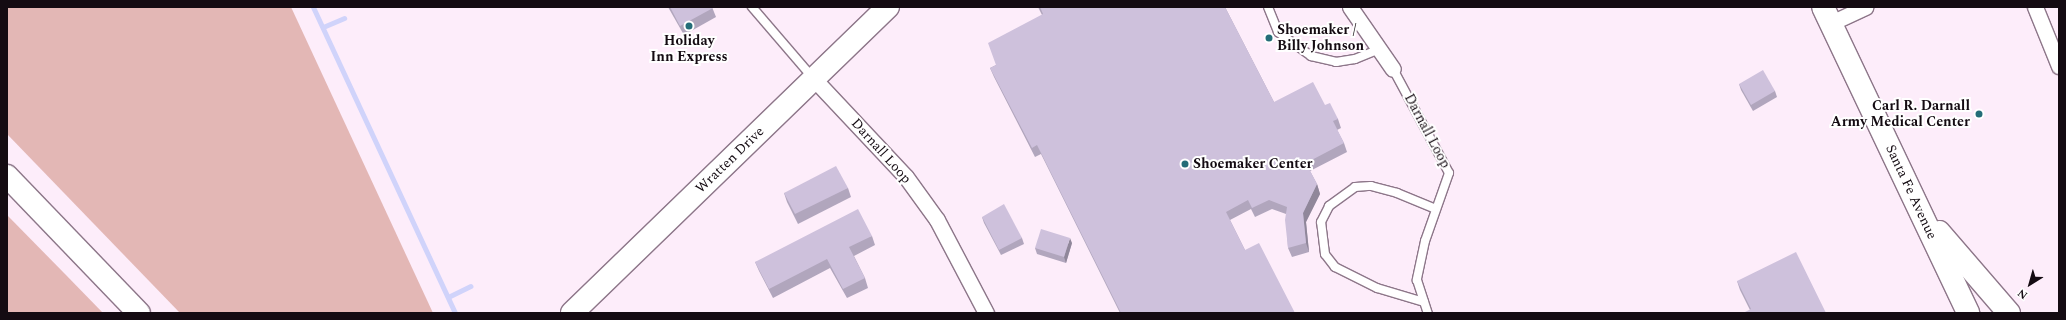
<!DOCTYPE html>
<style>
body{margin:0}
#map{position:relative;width:2066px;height:320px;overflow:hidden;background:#fdedfa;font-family:Spectral,serif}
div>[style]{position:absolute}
.green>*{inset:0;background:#e3b7b5}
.stream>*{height:5px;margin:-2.5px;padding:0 2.5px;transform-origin:2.5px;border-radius:2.5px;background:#d0d3fa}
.roads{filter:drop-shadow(1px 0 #8d7689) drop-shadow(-1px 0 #8d7689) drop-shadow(0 1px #8d7689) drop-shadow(0 -1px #8d7689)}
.lane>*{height:8px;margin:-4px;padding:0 4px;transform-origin:4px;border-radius:4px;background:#fff}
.street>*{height:15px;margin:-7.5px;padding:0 7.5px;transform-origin:7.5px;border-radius:7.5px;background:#fff}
.secondary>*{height:22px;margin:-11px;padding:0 11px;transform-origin:11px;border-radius:11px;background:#fff}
.wall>*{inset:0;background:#b1a6bd}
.shaded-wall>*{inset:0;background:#90879a}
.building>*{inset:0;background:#cec1dc}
.dots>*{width:11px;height:11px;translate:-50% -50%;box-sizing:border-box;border:2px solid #fff;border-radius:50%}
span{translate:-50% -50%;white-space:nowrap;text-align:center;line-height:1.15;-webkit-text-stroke:4px #fff;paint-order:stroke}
.poi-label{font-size:14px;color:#140b12;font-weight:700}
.left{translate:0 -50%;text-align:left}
.right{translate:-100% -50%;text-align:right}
.street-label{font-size:14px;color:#140b12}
.frame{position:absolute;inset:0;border:8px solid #140b12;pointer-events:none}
.north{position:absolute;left:2010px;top:264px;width:40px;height:40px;-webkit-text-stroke:3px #fff;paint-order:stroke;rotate:217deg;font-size:11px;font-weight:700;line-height:16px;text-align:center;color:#140b12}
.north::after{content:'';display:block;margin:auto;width:14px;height:18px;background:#140b12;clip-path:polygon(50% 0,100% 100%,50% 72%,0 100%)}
</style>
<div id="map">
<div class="green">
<i style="clip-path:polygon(7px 7px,291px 7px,433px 313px,180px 313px,7px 134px)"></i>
<i style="clip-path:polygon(7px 215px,65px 274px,103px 313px,7px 313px)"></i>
</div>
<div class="stream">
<i style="left:313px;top:7px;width:337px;rotate:65.1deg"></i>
<i style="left:323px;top:27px;width:23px;rotate:-23deg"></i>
<i style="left:448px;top:297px;width:25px;rotate:-26deg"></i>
</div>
<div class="roads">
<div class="lane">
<i style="left:752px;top:7px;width:95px;rotate:49.3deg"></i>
<i style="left:1268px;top:7px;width:27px;rotate:68deg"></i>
<i style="left:1278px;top:32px;width:41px;rotate:36deg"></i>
<i style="left:1311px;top:56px;width:26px;rotate:13deg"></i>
<i style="left:1336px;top:62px;width:19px;rotate:-9deg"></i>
<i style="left:1355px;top:59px;width:27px;rotate:-22deg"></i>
<i style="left:1393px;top:69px;width:118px;rotate:61.7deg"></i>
<i style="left:1449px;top:173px;width:72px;rotate:109.4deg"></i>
<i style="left:1425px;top:241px;width:40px;rotate:102deg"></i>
<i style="left:1417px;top:280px;width:35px;rotate:72deg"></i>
<i style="left:1424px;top:302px;width:49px;rotate:-163.4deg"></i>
<i style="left:1377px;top:288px;width:47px;rotate:-153.4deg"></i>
<i style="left:1335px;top:267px;width:16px;rotate:-128deg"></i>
<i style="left:1325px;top:254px;width:32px;rotate:-97deg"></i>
<i style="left:1321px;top:222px;width:18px;rotate:-63deg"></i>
<i style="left:1329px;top:206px;width:32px;rotate:-36deg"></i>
<i style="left:1355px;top:187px;width:16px;rotate:-4deg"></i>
<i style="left:1371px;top:186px;width:27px;rotate:15deg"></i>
<i style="left:1397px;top:193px;width:42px;rotate:22.3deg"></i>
</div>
<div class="street">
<i style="left:1350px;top:7px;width:75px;rotate:55.3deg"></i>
<i style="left:2035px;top:7px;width:64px;rotate:67.9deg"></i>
<i style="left:1831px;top:23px;width:38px;rotate:-25deg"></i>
<i style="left:814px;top:79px;width:134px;rotate:46.8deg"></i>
<i style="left:906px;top:177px;width:53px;rotate:54.2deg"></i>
<i style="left:937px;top:220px;width:105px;rotate:62.2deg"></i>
</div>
<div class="secondary">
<i style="left:1823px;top:7px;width:339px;rotate:64.6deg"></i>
<i style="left:7px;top:176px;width:190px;rotate:46.1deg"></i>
<i style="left:1939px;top:232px;width:107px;rotate:49.2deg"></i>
<i style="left:572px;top:313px;width:440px;rotate:-44.1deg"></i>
</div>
</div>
<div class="wall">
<i style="clip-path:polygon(668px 7px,712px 7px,716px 17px,684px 35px)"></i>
<i style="clip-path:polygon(1038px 7px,1225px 7px,1274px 102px,1325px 105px,1338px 119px,1341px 128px,1337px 130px,1344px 143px,1347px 152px,1310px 171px,1317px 184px,1320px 194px,1306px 222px,1309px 252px,1292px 257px,1288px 248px,1286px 214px,1272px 209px,1255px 217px,1251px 209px,1230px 220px,1245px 250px,1295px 313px,1120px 313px,1041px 154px,1035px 157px,994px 77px,990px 68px,996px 65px,1042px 15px)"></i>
<i style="clip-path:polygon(1739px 84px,1775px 91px,1777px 97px,1753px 111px,1741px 90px)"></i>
<i style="clip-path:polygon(848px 188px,851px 197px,798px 224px,787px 202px,784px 193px)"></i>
<i style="clip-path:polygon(982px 217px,1022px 238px,1024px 244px,1001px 255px,984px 223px)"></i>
<i style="clip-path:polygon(872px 236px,875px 245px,854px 256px,865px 278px,868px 288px,847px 298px,830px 268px,773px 298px,759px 271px,755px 262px)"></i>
<i style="clip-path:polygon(1072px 243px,1066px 263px,1037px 254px,1035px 248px)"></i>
<i style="clip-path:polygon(1737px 281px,1826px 313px,1750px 310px,1740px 290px)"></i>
</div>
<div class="shaded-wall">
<i style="clip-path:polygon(1317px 184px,1320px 194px,1306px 222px,1309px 252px,1306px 243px,1303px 213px)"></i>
<i style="clip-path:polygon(1070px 238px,1072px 243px,1066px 263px,1064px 257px)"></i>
</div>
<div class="building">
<i style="clip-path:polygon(670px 7px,712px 7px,713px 8px,680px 26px)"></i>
<i style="clip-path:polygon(1040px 7px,1225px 7px,1274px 102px,1313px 82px,1325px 105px,1330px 103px,1338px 119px,1333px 121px,1344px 143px,1306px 163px,1317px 184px,1303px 213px,1306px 243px,1288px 248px,1285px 220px,1287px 207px,1269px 200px,1252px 208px,1248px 200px,1226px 212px,1245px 250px,1259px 243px,1295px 313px,1121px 313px,1037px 145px,1032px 148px,990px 68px,996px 65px,988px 43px,1043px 14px)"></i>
<i style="clip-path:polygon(1763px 70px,1775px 91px,1751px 105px,1739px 84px)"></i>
<i style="clip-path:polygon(836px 166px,848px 188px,795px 214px,784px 193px)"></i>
<i style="clip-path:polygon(1004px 204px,1022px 238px,999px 250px,982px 217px)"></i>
<i style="clip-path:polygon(858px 209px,872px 236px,849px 247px,865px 278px,843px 289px,827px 259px,769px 289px,755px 262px)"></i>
<i style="clip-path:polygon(1041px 229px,1070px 238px,1064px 257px,1035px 248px)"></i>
<i style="clip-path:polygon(1796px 252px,1826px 313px,1743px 313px,1751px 309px,1737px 281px)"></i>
</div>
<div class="dots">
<i style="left:689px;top:26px;background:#246d78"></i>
<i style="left:1269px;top:38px;background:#246d78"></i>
<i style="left:1979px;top:114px;background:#246d78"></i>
<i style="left:1185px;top:164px;background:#246d78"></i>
</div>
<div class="poi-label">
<span class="left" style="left:1277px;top:38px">Shoemaker /<br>Billy Johnson</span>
<span style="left:689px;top:49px">Holiday<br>Inn Express</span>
<span class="right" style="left:1970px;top:114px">Carl R. Darnall<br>Army Medical Center</span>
<span class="left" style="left:1193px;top:164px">Shoemaker Center</span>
</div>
<div class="street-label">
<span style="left:1427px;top:131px;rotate:62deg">Darnall Loop</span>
<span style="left:881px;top:151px;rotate:48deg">Darnall Loop</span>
<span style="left:730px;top:160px;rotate:-44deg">Wratten Drive</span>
<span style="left:1911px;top:192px;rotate:65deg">Santa Fe Avenue</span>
</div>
<div class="frame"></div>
<div class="north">N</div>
</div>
